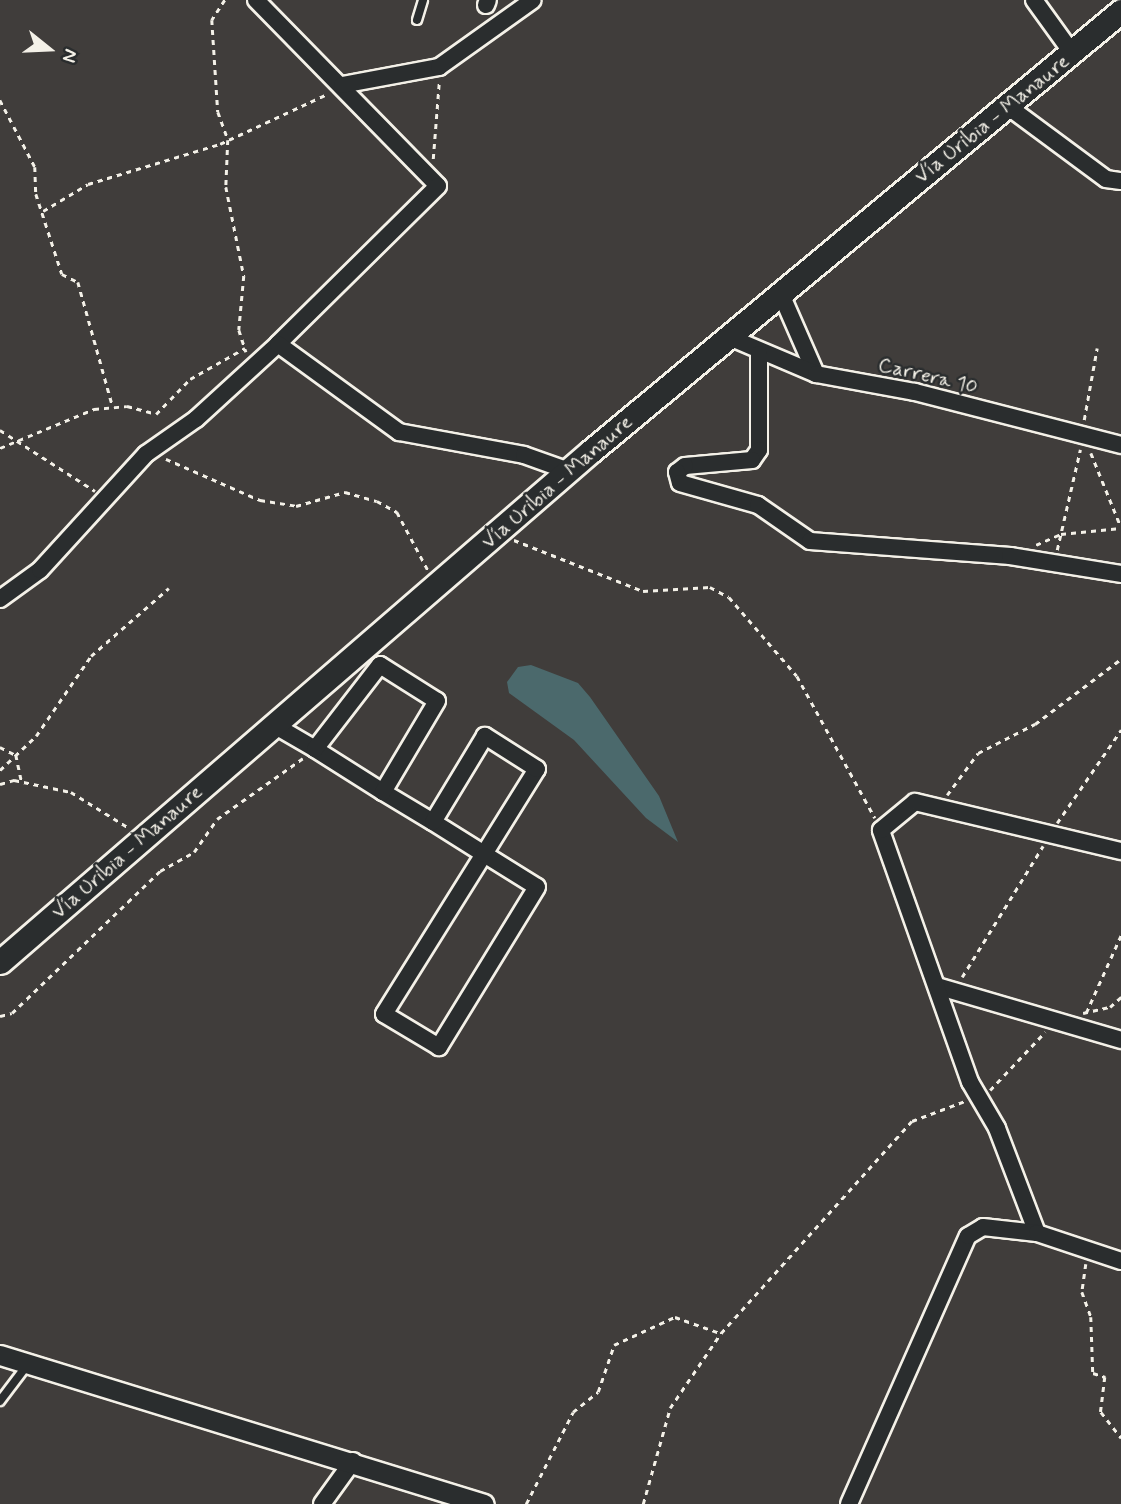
<!DOCTYPE html>
<meta charset="utf-8">
<style>
body{margin:0}
#map{position:relative;width:1121px;height:1504px;overflow:hidden;background:#403d3b;font-family:Mynerve,sans-serif}
div>[style]{position:absolute}
.water>*{inset:0;background:#4b696c}
.path>*{height:2.5px;margin-top:-1.25px;transform-origin:0;background:repeating-linear-gradient(90deg,#f4f1e8 0 5px,transparent 0 10px)}
.roads{filter:drop-shadow(2px 0 #f4f1e8) drop-shadow(-2px 0 #f4f1e8) drop-shadow(0 2px #f4f1e8) drop-shadow(0 -2px #f4f1e8)}
.service>*{height:8px;margin:-4px;padding:0 4px;transform-origin:4px;border-radius:4px;background:#2a2d2e}
.minor>*{height:16px;margin:-8px;padding:0 8px;transform-origin:8px;border-radius:8px;background:#2a2d2e}
.tertiary>*{height:19px;margin:-9.5px;padding:0 9.5px;transform-origin:9.5px;border-radius:9.5px;background:#2a2d2e}
.secondary>*{height:23px;margin:-11.5px;padding:0 11.5px;transform-origin:11.5px;border-radius:11.5px;background:#2a2d2e}
span{translate:-50% -50%;white-space:nowrap;text-align:center;line-height:1.15;-webkit-text-stroke:5px #2a2d2e;paint-order:stroke}
.street-label{font-size:21px;color:#f4f1e8}
.north{position:absolute;left:14px;top:14px;width:70px;height:70px;-webkit-text-stroke:5px #2a2d2e;paint-order:stroke;rotate:108deg;font-size:19px;font-weight:700;line-height:28px;text-align:center;color:#f4f1e8}
.north::after{content:'';display:block;margin:auto;width:24px;height:32px;background:#f4f1e8;clip-path:polygon(50% 0,100% 100%,50% 72%,0 100%)}
</style>
<div id="map">
<div class="water">
<i style="clip-path:polygon(531px 665px,578px 683px,590px 697px,659px 796px,678px 842px,646px 818px,574px 740px,509px 693px,507px 682px,518px 667px)"></i>
</div>
<div class="path">
<i style="left:225px;top:0;width:24px;rotate:123deg"></i>
<i style="left:212px;top:20px;width:92px;rotate:86.3deg"></i>
<i style="left:218px;top:112px;width:30px;rotate:70deg"></i>
<i style="left:228px;top:140px;width:47px;rotate:92.4deg"></i>
<i style="left:226px;top:187px;width:91px;rotate:78.6deg"></i>
<i style="left:244px;top:276px;width:54px;rotate:95.3deg"></i>
<i style="left:239px;top:330px;width:23px;rotate:72deg"></i>
<i style="left:0;top:100px;width:76px;rotate:62.4deg"></i>
<i style="left:35px;top:167px;width:27px;rotate:88deg"></i>
<i style="left:36px;top:194px;width:84px;rotate:72deg"></i>
<i style="left:62px;top:274px;width:18px;rotate:27deg"></i>
<i style="left:78px;top:282px;width:130px;rotate:74.4deg"></i>
<i style="left:433px;top:159px;width:77px;rotate:-85.5deg"></i>
<i style="left:43px;top:211px;width:52px;rotate:-31deg"></i>
<i style="left:88px;top:184px;width:138px;rotate:-16.9deg"></i>
<i style="left:220px;top:144px;width:118px;rotate:-25deg"></i>
<i style="left:1084px;top:420px;width:73px;rotate:-79.8deg"></i>
<i style="left:0;top:430px;width:113px;rotate:32.7deg"></i>
<i style="left:0;top:448px;width:102px;rotate:-22.5deg"></i>
<i style="left:94px;top:409px;width:33px;rotate:-5deg"></i>
<i style="left:127px;top:406px;width:30px;rotate:15deg"></i>
<i style="left:156px;top:414px;width:49px;rotate:-45.8deg"></i>
<i style="left:190px;top:379px;width:63px;rotate:-29.4deg"></i>
<i style="left:1091px;top:453px;width:80px;rotate:67.9deg"></i>
<i style="left:166px;top:459px;width:103px;rotate:23.6deg"></i>
<i style="left:260px;top:500px;width:36px;rotate:9deg"></i>
<i style="left:296px;top:506px;width:51px;rotate:-15.9deg"></i>
<i style="left:345px;top:492px;width:33px;rotate:16deg"></i>
<i style="left:377px;top:501px;width:23px;rotate:29deg"></i>
<i style="left:397px;top:512px;width:66px;rotate:61.9deg"></i>
<i style="left:514px;top:540px;width:139px;rotate:21.6deg"></i>
<i style="left:643px;top:591px;width:67px;rotate:-3.4deg"></i>
<i style="left:710px;top:587px;width:21px;rotate:28deg"></i>
<i style="left:729px;top:597px;width:104px;rotate:49.3deg"></i>
<i style="left:797px;top:676px;width:162px;rotate:61.2deg"></i>
<i style="left:1036px;top:545px;width:27px;rotate:-24deg"></i>
<i style="left:1061px;top:534px;width:60px;rotate:-5.7deg"></i>
<i style="left:1057px;top:550px;width:103px;rotate:-77deg"></i>
<i style="left:0;top:747px;width:18px;rotate:27deg"></i>
<i style="left:16px;top:755px;width:30px;rotate:78deg"></i>
<i style="left:0;top:770px;width:50px;rotate:-43.4deg"></i>
<i style="left:36px;top:736px;width:97px;rotate:-55.5deg"></i>
<i style="left:91px;top:656px;width:103px;rotate:-41.1deg"></i>
<i style="left:0;top:784px;width:15px;rotate:-16deg"></i>
<i style="left:14px;top:780px;width:58px;rotate:11.9deg"></i>
<i style="left:71px;top:792px;width:68px;rotate:31.8deg"></i>
<i style="left:947px;top:795px;width:52px;rotate:-53.6deg"></i>
<i style="left:978px;top:753px;width:64px;rotate:-27deg"></i>
<i style="left:1035px;top:724px;width:108px;rotate:-37.1deg"></i>
<i style="left:1057px;top:823px;width:113px;rotate:-55.5deg"></i>
<i style="left:962px;top:977px;width:154px;rotate:-58.3deg"></i>
<i style="left:1083px;top:1013px;width:28px;rotate:-13deg"></i>
<i style="left:1110px;top:1007px;width:15px;rotate:-42deg"></i>
<i style="left:1086px;top:1013px;width:85px;rotate:-65.8deg"></i>
<i style="left:0;top:1016px;width:12px;rotate:-14deg"></i>
<i style="left:12px;top:1013px;width:205px;rotate:-43.8deg"></i>
<i style="left:160px;top:871px;width:39px;rotate:-29deg"></i>
<i style="left:194px;top:852px;width:40px;rotate:-55.1deg"></i>
<i style="left:217px;top:819px;width:105px;rotate:-35.3deg"></i>
<i style="left:990px;top:1090px;width:80px;rotate:-46.5deg"></i>
<i style="left:1086px;top:1264px;width:28px;rotate:98deg"></i>
<i style="left:1082px;top:1292px;width:27px;rotate:70deg"></i>
<i style="left:1091px;top:1317px;width:56px;rotate:88deg"></i>
<i style="left:1093px;top:1373px;width:13px;rotate:18deg"></i>
<i style="left:1105px;top:1377px;width:35px;rotate:97deg"></i>
<i style="left:1101px;top:1412px;width:33px;rotate:52deg"></i>
<i style="left:526px;top:1504px;width:103px;rotate:-62.9deg"></i>
<i style="left:573px;top:1412px;width:32px;rotate:-39deg"></i>
<i style="left:598px;top:1392px;width:50px;rotate:-71.2deg"></i>
<i style="left:614px;top:1345px;width:67px;rotate:-24.7deg"></i>
<i style="left:675px;top:1317px;width:48px;rotate:19.6deg"></i>
<i style="left:643px;top:1504px;width:100px;rotate:-74.3deg"></i>
<i style="left:670px;top:1408px;width:91px;rotate:-55.8deg"></i>
<i style="left:721px;top:1333px;width:285px;rotate:-48deg"></i>
<i style="left:912px;top:1121px;width:57px;rotate:-20.7deg"></i>
</div>
<div class="roads">
<div class="service">
<i style="left:417px;top:20px;width:21px;rotate:-73deg"></i>
<i style="left:0;top:1401px;width:46px;rotate:-52.9deg"></i>
</div>
<div class="minor">
<i style="left:256px;top:0;width:260px;rotate:45.6deg"></i>
<i style="left:438px;top:186px;width:225px;rotate:135.4deg"></i>
<i style="left:1034px;top:0;width:67px;rotate:54.2deg"></i>
<i style="left:486px;top:5px;width:5px;rotate:-68deg"></i>
<i style="left:342px;top:85px;width:99px;rotate:-10.5deg"></i>
<i style="left:439px;top:67px;width:115px;rotate:-35.5deg"></i>
<i style="left:1006px;top:105px;width:124px;rotate:36.5deg"></i>
<i style="left:1106px;top:179px;width:15px;rotate:8deg"></i>
<i style="left:781px;top:294px;width:87px;rotate:66.4deg"></i>
<i style="left:729px;top:337px;width:95px;rotate:23deg"></i>
<i style="left:816px;top:374px;width:101px;rotate:10.3deg"></i>
<i style="left:915px;top:392px;width:213px;rotate:14.4deg"></i>
<i style="left:759px;top:354px;width:96px;rotate:90deg"></i>
<i style="left:759px;top:450px;width:12px;rotate:125deg"></i>
<i style="left:752px;top:460px;width:67px;rotate:174.9deg"></i>
<i style="left:685px;top:466px;width:10px;rotate:143deg"></i>
<i style="left:677px;top:472px;width:11px;rotate:75deg"></i>
<i style="left:680px;top:483px;width:81px;rotate:15.8deg"></i>
<i style="left:758px;top:505px;width:63px;rotate:34.7deg"></i>
<i style="left:810px;top:541px;width:201px;rotate:4.3deg"></i>
<i style="left:1010px;top:556px;width:112px;rotate:9.2deg"></i>
<i style="left:0;top:599px;width:49px;rotate:-35.9deg"></i>
<i style="left:40px;top:570px;width:157px;rotate:-47.6deg"></i>
<i style="left:146px;top:454px;width:61px;rotate:-35deg"></i>
<i style="left:196px;top:419px;width:111px;rotate:-42.4deg"></i>
<i style="left:278px;top:344px;width:150px;rotate:36deg"></i>
<i style="left:399px;top:432px;width:127px;rotate:10.4deg"></i>
<i style="left:524px;top:455px;width:48px;rotate:19.6deg"></i>
<i style="left:274px;top:725px;width:48px;rotate:30.3deg"></i>
<i style="left:315px;top:749px;width:80px;rotate:32.3deg"></i>
<i style="left:383px;top:792px;width:58px;rotate:31deg"></i>
<i style="left:433px;top:822px;width:60px;rotate:32.1deg"></i>
<i style="left:484px;top:854px;width:62px;rotate:31.9deg"></i>
<i style="left:537px;top:887px;width:188px;rotate:121.5deg"></i>
<i style="left:439px;top:1047px;width:64px;rotate:-149deg"></i>
<i style="left:384px;top:1014px;width:189px;rotate:-58deg"></i>
<i style="left:484px;top:854px;width:100px;rotate:-58.1deg"></i>
<i style="left:537px;top:769px;width:62px;rotate:-147.6deg"></i>
<i style="left:485px;top:736px;width:100px;rotate:121.2deg"></i>
<i style="left:315px;top:749px;width:106px;rotate:-52.3deg"></i>
<i style="left:380px;top:665px;width:67px;rotate:32.3deg"></i>
<i style="left:437px;top:701px;width:106px;rotate:120.7deg"></i>
<i style="left:940px;top:987px;width:189px;rotate:16.3deg"></i>
<i style="left:1037px;top:1233px;width:112px;rotate:-110.9deg"></i>
<i style="left:997px;top:1128px;width:53px;rotate:-120.4deg"></i>
<i style="left:970px;top:1082px;width:267px;rotate:-109.5deg"></i>
<i style="left:881px;top:830px;width:44px;rotate:-39.5deg"></i>
<i style="left:915px;top:802px;width:212px;rotate:13.4deg"></i>
<i style="left:322px;top:1504px;width:53px;rotate:-54.2deg"></i>
<i style="left:849px;top:1504px;width:293px;rotate:-66.1deg"></i>
<i style="left:968px;top:1236px;width:17px;rotate:-31deg"></i>
<i style="left:983px;top:1227px;width:54px;rotate:6.3deg"></i>
<i style="left:1037px;top:1233px;width:89px;rotate:18.4deg"></i>
</div>
<div class="tertiary">
<i style="left:0;top:1355px;width:506px;rotate:17.11deg"></i>
</div>
<div class="secondary">
<i style="left:0;top:962px;width:781px;rotate:-40.85deg"></i>
<i style="left:591px;top:451px;width:689px;rotate:-39.7deg"></i>
</div>
</div>
<div class="street-label">
<span style="left:992px;top:119px;rotate:-39deg">Vía Uribia - Manaure</span>
<span style="left:928px;top:376px;rotate:13deg">Carrera 10</span>
<span style="left:557px;top:482px;rotate:-41deg">Vía Uribia - Manaure</span>
<span style="left:127px;top:852px;rotate:-41deg">Vía Uribia - Manaure</span>
</div>
<div class="north">N</div>
</div>
